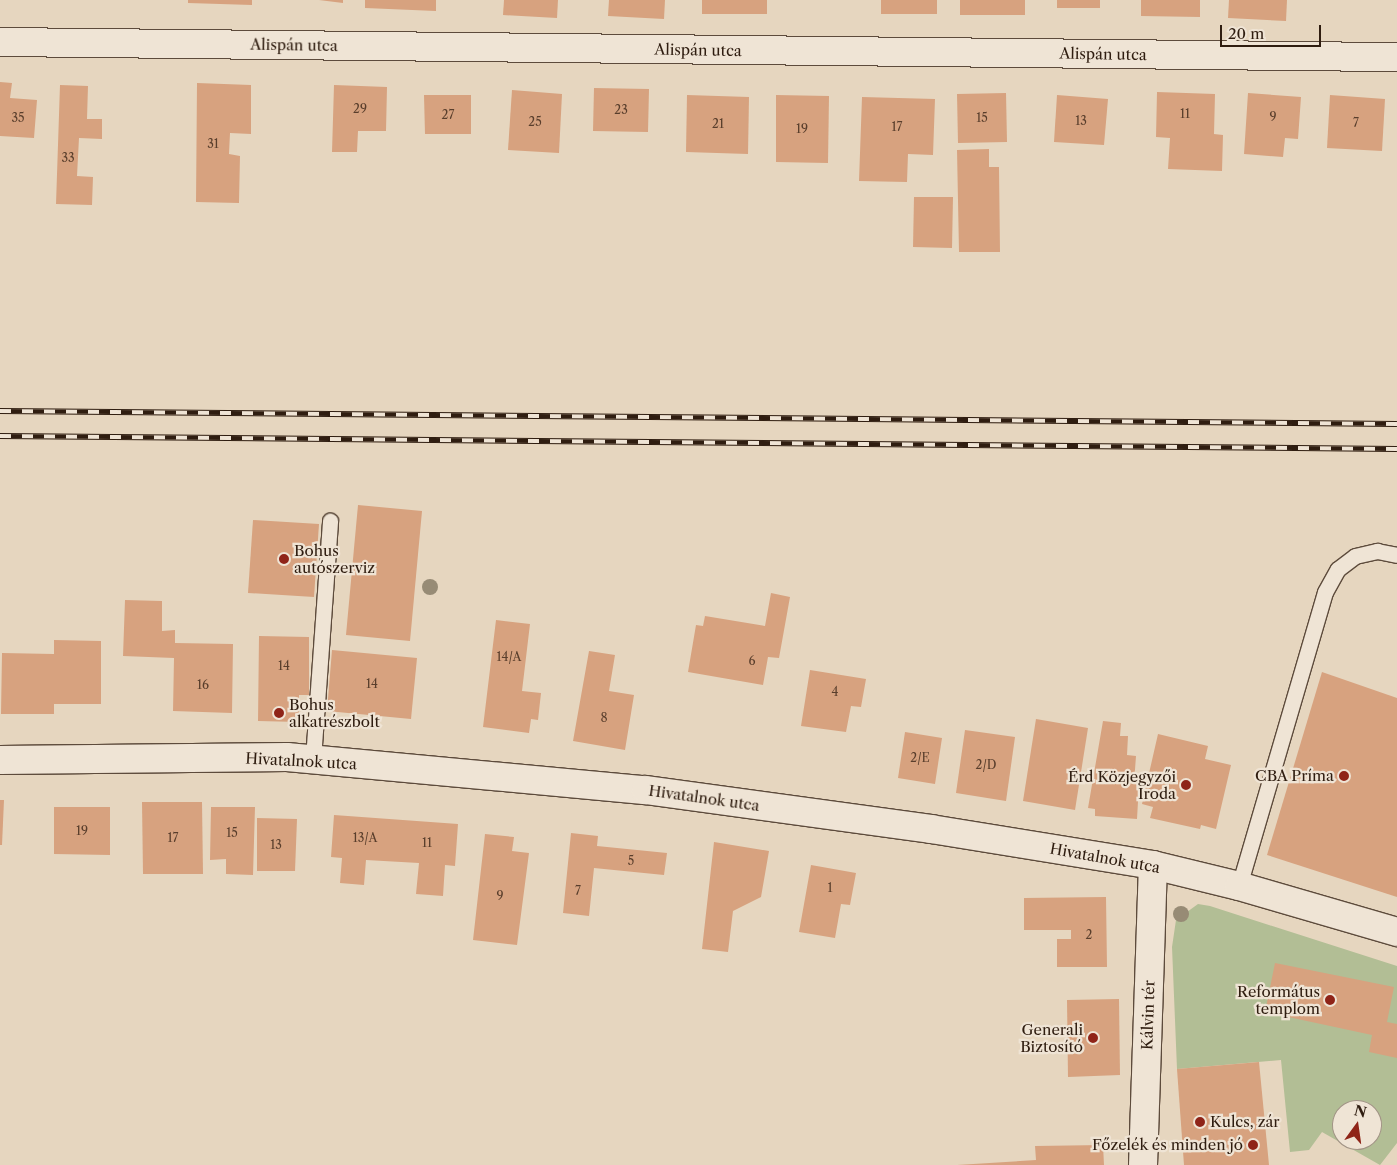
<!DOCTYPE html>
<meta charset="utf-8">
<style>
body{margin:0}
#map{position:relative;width:1397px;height:1165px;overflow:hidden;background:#e6d6bf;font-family:"Libre Caslon Text",serif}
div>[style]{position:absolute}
.green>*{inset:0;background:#b2be95}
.building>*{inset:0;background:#d7a27f}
.roads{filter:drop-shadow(1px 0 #5d4b3c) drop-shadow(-1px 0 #5d4b3c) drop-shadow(0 1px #5d4b3c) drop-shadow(0 -1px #5d4b3c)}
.service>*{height:15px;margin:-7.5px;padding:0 7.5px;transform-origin:7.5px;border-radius:7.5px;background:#efe4d5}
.minor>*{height:28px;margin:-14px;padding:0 14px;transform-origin:14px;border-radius:14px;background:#efe4d5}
.rail>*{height:5.5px;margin-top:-2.75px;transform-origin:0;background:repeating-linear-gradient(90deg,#efe4d5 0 11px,#2f1d10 0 22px);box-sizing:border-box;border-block:1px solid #2f1d10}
.trees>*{width:16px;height:16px;margin:-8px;border-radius:50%;background:#978b75}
.dots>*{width:14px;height:14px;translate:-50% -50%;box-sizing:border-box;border:2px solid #efe4d5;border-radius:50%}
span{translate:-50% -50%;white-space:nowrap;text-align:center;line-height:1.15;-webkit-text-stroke:4.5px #efe4d5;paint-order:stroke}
.number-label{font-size:12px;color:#593e2c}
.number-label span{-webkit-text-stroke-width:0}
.street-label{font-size:15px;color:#2f1d10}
.poi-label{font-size:15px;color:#2f1d10}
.left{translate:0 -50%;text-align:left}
.right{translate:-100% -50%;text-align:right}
.north{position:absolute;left:1332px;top:1100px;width:50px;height:50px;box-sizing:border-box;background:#efe4d5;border:1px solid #a29486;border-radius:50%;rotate:14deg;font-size:14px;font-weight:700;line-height:20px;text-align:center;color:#2f1d10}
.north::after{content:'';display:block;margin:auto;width:18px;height:22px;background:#8f2418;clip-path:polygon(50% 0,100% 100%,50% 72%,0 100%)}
.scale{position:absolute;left:1220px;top:25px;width:101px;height:22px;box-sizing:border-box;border:2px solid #2f1d10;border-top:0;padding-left:6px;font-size:15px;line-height:18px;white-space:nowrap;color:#2f1d10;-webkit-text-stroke:4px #efe4d5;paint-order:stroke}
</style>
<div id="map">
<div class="green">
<i style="clip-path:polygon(evenodd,1198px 904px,1210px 906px,1397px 966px,1397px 1143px,1380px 1165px,1322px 1132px,1309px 1150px,1290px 1152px,1281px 1060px,1177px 1069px,1172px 947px,1176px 920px,1198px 904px,1342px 1110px,1372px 1110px,1372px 1140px,1342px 1140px,1342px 1110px)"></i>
</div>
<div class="building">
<i style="clip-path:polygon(188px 0,252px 0,252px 5px,188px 3px)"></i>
<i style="clip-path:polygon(319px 0,343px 0,343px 3px)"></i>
<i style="clip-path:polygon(365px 0,436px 0,436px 11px,365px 8px)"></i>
<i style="clip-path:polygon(504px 0,558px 0,557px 18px,503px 15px)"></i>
<i style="clip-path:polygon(609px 0,665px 0,664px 19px,608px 16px)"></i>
<i style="clip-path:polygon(702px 0,767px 0,767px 14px,702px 14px)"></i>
<i style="clip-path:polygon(881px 0,937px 0,937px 14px,881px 14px)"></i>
<i style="clip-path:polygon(960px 0,1025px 0,1025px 15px,960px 15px)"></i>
<i style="clip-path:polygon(1057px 0,1100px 0,1100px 8px,1057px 8px)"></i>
<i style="clip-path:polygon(1141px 0,1200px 0,1200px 17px,1141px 16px)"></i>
<i style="clip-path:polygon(1229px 0,1287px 0,1286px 21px,1228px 18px)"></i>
<i style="clip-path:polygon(0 82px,12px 83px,10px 98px,37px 100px,34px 138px,0 136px)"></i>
<i style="clip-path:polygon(197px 83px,251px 85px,251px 134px,230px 133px,229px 154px,240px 156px,239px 203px,196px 202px)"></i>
<i style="clip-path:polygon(60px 85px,88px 86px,87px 119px,102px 119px,102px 139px,79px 138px,77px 176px,93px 177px,92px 205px,56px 204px)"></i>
<i style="clip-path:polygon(334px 85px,387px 87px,386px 131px,358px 131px,357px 152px,332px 152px)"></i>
<i style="clip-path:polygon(594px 88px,649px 89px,648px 132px,593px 131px)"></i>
<i style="clip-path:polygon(512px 90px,562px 94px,559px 153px,508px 150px)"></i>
<i style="clip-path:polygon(1157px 92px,1215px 94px,1214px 134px,1223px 135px,1222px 171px,1168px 169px,1170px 138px,1156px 137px)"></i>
<i style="clip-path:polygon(1006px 93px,1007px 142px,958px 143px,957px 94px)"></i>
<i style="clip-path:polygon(1248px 93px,1301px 97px,1298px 139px,1285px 138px,1283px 157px,1244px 154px)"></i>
<i style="clip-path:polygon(424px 95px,471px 95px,471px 134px,425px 134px)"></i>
<i style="clip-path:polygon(687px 95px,749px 97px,748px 154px,686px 152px)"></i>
<i style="clip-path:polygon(776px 95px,829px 96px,828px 163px,776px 162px)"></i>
<i style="clip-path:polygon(1057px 95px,1108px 99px,1104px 145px,1054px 142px)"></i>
<i style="clip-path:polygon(1330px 95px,1385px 99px,1382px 151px,1327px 148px)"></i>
<i style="clip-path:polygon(862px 97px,935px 99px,933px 155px,908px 154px,907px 182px,859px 181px)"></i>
<i style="clip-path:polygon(989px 149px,989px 167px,999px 167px,1000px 252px,959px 252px,957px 150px)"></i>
<i style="clip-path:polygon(914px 197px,953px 197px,952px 248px,913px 247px)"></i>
<i style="clip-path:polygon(358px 505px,422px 511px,410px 641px,346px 635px)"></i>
<i style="clip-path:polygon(253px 520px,319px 524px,314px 597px,248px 593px)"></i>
<i style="clip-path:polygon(771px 593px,790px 597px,779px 658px,768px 657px,763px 685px,688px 672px,696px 625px,703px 626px,705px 616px,765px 626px)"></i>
<i style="clip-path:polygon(125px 600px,162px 601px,162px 631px,175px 630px,175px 643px,233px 644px,232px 713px,173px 711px,174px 658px,123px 656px)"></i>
<i style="clip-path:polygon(496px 620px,530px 624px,522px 691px,541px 693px,538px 720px,531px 719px,529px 733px,483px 727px)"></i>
<i style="clip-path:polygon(259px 636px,309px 637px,309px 695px,299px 695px,299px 722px,258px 721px)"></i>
<i style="clip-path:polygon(54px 640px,101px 641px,101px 704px,54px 704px,54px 714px,1px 714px,2px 653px,54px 654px)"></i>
<i style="clip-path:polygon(332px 650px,417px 658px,411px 719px,327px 711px)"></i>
<i style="clip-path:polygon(589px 651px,615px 655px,609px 691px,634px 695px,625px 750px,573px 741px)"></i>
<i style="clip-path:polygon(810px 670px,866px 679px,861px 707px,851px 706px,846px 732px,801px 726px)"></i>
<i style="clip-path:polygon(1322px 672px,1397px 698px,1397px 897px,1267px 855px)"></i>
<i style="clip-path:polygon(1036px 719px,1088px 728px,1075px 810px,1023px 801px)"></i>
<i style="clip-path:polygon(1103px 721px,1121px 723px,1120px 736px,1128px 736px,1127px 755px,1136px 756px,1134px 783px,1139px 784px,1137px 819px,1095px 816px,1095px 809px,1088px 808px)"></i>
<i style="clip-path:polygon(965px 730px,1015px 737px,1006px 801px,956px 793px)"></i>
<i style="clip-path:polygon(905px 732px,942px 738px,935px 784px,898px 778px)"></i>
<i style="clip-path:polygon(1158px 734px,1208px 746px,1205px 759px,1231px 765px,1216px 829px,1201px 825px,1200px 829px,1150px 818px,1153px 807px,1142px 804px)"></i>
<i style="clip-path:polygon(0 800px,4px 800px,2px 845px,0 845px)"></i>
<i style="clip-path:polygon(142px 802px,202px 802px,203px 874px,143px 874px)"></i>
<i style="clip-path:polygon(54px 807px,110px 807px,110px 855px,54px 854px)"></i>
<i style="clip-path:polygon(211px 807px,255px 807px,253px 875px,226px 874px,226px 859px,210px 860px)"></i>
<i style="clip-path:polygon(334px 815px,458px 824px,455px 866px,445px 865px,443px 896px,416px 894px,419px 863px,366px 860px,364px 885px,340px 883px,342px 858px,331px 857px)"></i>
<i style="clip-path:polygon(257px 818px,297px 819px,295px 871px,257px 871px)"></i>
<i style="clip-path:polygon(571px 833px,598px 836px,597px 846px,667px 853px,664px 875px,594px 868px,589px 916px,563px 913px)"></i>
<i style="clip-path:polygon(485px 834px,514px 837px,512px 851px,529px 853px,517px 945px,473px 940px)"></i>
<i style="clip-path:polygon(714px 842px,769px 851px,761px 897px,733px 911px,728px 952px,702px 949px)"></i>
<i style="clip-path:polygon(811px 865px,856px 873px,850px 905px,841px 904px,835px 938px,799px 932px)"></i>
<i style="clip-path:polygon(1106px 897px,1107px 967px,1057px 967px,1057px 939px,1071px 939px,1071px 930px,1024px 930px,1024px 898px)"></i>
<i style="clip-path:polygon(1275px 963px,1394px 987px,1387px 1022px,1397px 1024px,1397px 1058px,1369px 1052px,1372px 1035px,1265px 1012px)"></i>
<i style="clip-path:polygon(1119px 999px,1120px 1075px,1068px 1077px,1067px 1000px)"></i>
<i style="clip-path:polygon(1259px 1062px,1269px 1165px,1184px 1165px,1177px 1069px)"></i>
<i style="clip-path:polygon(1103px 1145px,1104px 1165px,957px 1165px,1036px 1160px,1035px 1146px)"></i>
</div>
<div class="roads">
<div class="service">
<i style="left:313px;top:759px;width:239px;rotate:-85.9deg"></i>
<i style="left:1239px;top:886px;width:306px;rotate:-73.7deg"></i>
<i style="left:1325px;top:592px;width:26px;rotate:-61deg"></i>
<i style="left:1338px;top:569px;width:21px;rotate:-37deg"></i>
<i style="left:1355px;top:556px;width:23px;rotate:-13deg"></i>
<i style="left:1377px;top:551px;width:20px;rotate:11deg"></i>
</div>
<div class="minor">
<i style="left:0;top:42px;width:1397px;rotate:0.62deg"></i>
<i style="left:0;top:760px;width:287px;rotate:-0.6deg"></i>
<i style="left:287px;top:757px;width:361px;rotate:5.3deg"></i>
<i style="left:646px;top:790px;width:288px;rotate:7.8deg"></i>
<i style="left:931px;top:829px;width:225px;rotate:9.2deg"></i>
<i style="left:1153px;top:865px;width:89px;rotate:13.7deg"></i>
<i style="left:1239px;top:886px;width:165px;rotate:16.2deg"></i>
<i style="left:1143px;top:1165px;width:300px;rotate:-88.1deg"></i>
</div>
</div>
<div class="rail">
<i style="left:0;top:411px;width:1397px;rotate:0.53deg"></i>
<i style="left:0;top:436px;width:1397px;rotate:0.53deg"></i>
</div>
<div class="trees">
<i style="left:430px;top:587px"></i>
<i style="left:1181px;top:914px"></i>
</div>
<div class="dots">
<i style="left:284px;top:559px;background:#8f2418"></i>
<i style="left:279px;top:713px;background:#8f2418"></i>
<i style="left:1344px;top:776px;background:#8f2418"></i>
<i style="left:1186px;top:785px;background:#8f2418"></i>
<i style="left:1330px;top:1000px;background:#8f2418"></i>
<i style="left:1093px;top:1038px;background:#8f2418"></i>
<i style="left:1200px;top:1122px;background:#8f2418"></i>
<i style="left:1253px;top:1145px;background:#8f2418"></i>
</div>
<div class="number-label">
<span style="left:360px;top:109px">29</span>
<span style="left:621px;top:110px">23</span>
<span style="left:1185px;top:114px">11</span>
<span style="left:448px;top:115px">27</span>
<span style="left:1273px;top:117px">9</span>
<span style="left:18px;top:118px">35</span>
<span style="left:982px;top:118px">15</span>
<span style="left:1081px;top:121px">13</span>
<span style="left:535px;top:122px">25</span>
<span style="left:1356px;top:123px">7</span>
<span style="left:718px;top:124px">21</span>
<span style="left:897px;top:127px">17</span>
<span style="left:802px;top:129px">19</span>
<span style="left:213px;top:144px">31</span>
<span style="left:68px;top:158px">33</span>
<span style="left:509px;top:657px">14/A</span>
<span style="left:752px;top:661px">6</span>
<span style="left:284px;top:666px">14</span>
<span style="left:372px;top:684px">14</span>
<span style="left:203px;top:685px">16</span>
<span style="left:835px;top:692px">4</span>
<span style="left:604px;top:718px">8</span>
<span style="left:920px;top:758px">2/E</span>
<span style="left:986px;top:765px">2/D</span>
<span style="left:82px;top:831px">19</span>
<span style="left:232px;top:833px">15</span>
<span style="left:173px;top:838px">17</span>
<span style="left:365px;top:838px">13/A</span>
<span style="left:427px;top:843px">11</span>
<span style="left:276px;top:845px">13</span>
<span style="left:631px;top:861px">5</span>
<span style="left:830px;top:888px">1</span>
<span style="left:578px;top:891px">7</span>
<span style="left:500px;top:896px">9</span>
<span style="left:1089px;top:935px">2</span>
</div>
<div class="street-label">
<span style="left:294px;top:45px;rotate:1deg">Alispán utca</span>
<span style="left:698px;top:50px;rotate:1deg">Alispán utca</span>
<span style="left:1103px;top:54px;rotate:1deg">Alispán utca</span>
<span style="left:301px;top:761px;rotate:3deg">Hivatalnok utca</span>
<span style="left:704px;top:798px;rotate:8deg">Hivatalnok utca</span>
<span style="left:1105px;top:858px;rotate:10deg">Hivatalnok utca</span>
<span style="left:1148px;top:1015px;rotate:-88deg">Kálvin tér</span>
</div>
<div class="poi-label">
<span class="left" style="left:294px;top:559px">Bohus<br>autószerviz</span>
<span class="left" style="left:289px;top:713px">Bohus<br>alkatrészbolt</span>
<span class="right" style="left:1176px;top:785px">Érd Közjegyzői<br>Iroda</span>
<span class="right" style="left:1334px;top:776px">CBA Príma</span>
<span class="right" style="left:1320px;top:1000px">Református<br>templom</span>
<span class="right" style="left:1083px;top:1038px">Generali<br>Biztosító</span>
<span class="left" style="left:1210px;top:1122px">Kulcs, zár</span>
<span class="right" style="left:1243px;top:1145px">Főzelék és minden jó</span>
</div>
<div class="north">N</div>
<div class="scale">20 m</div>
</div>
